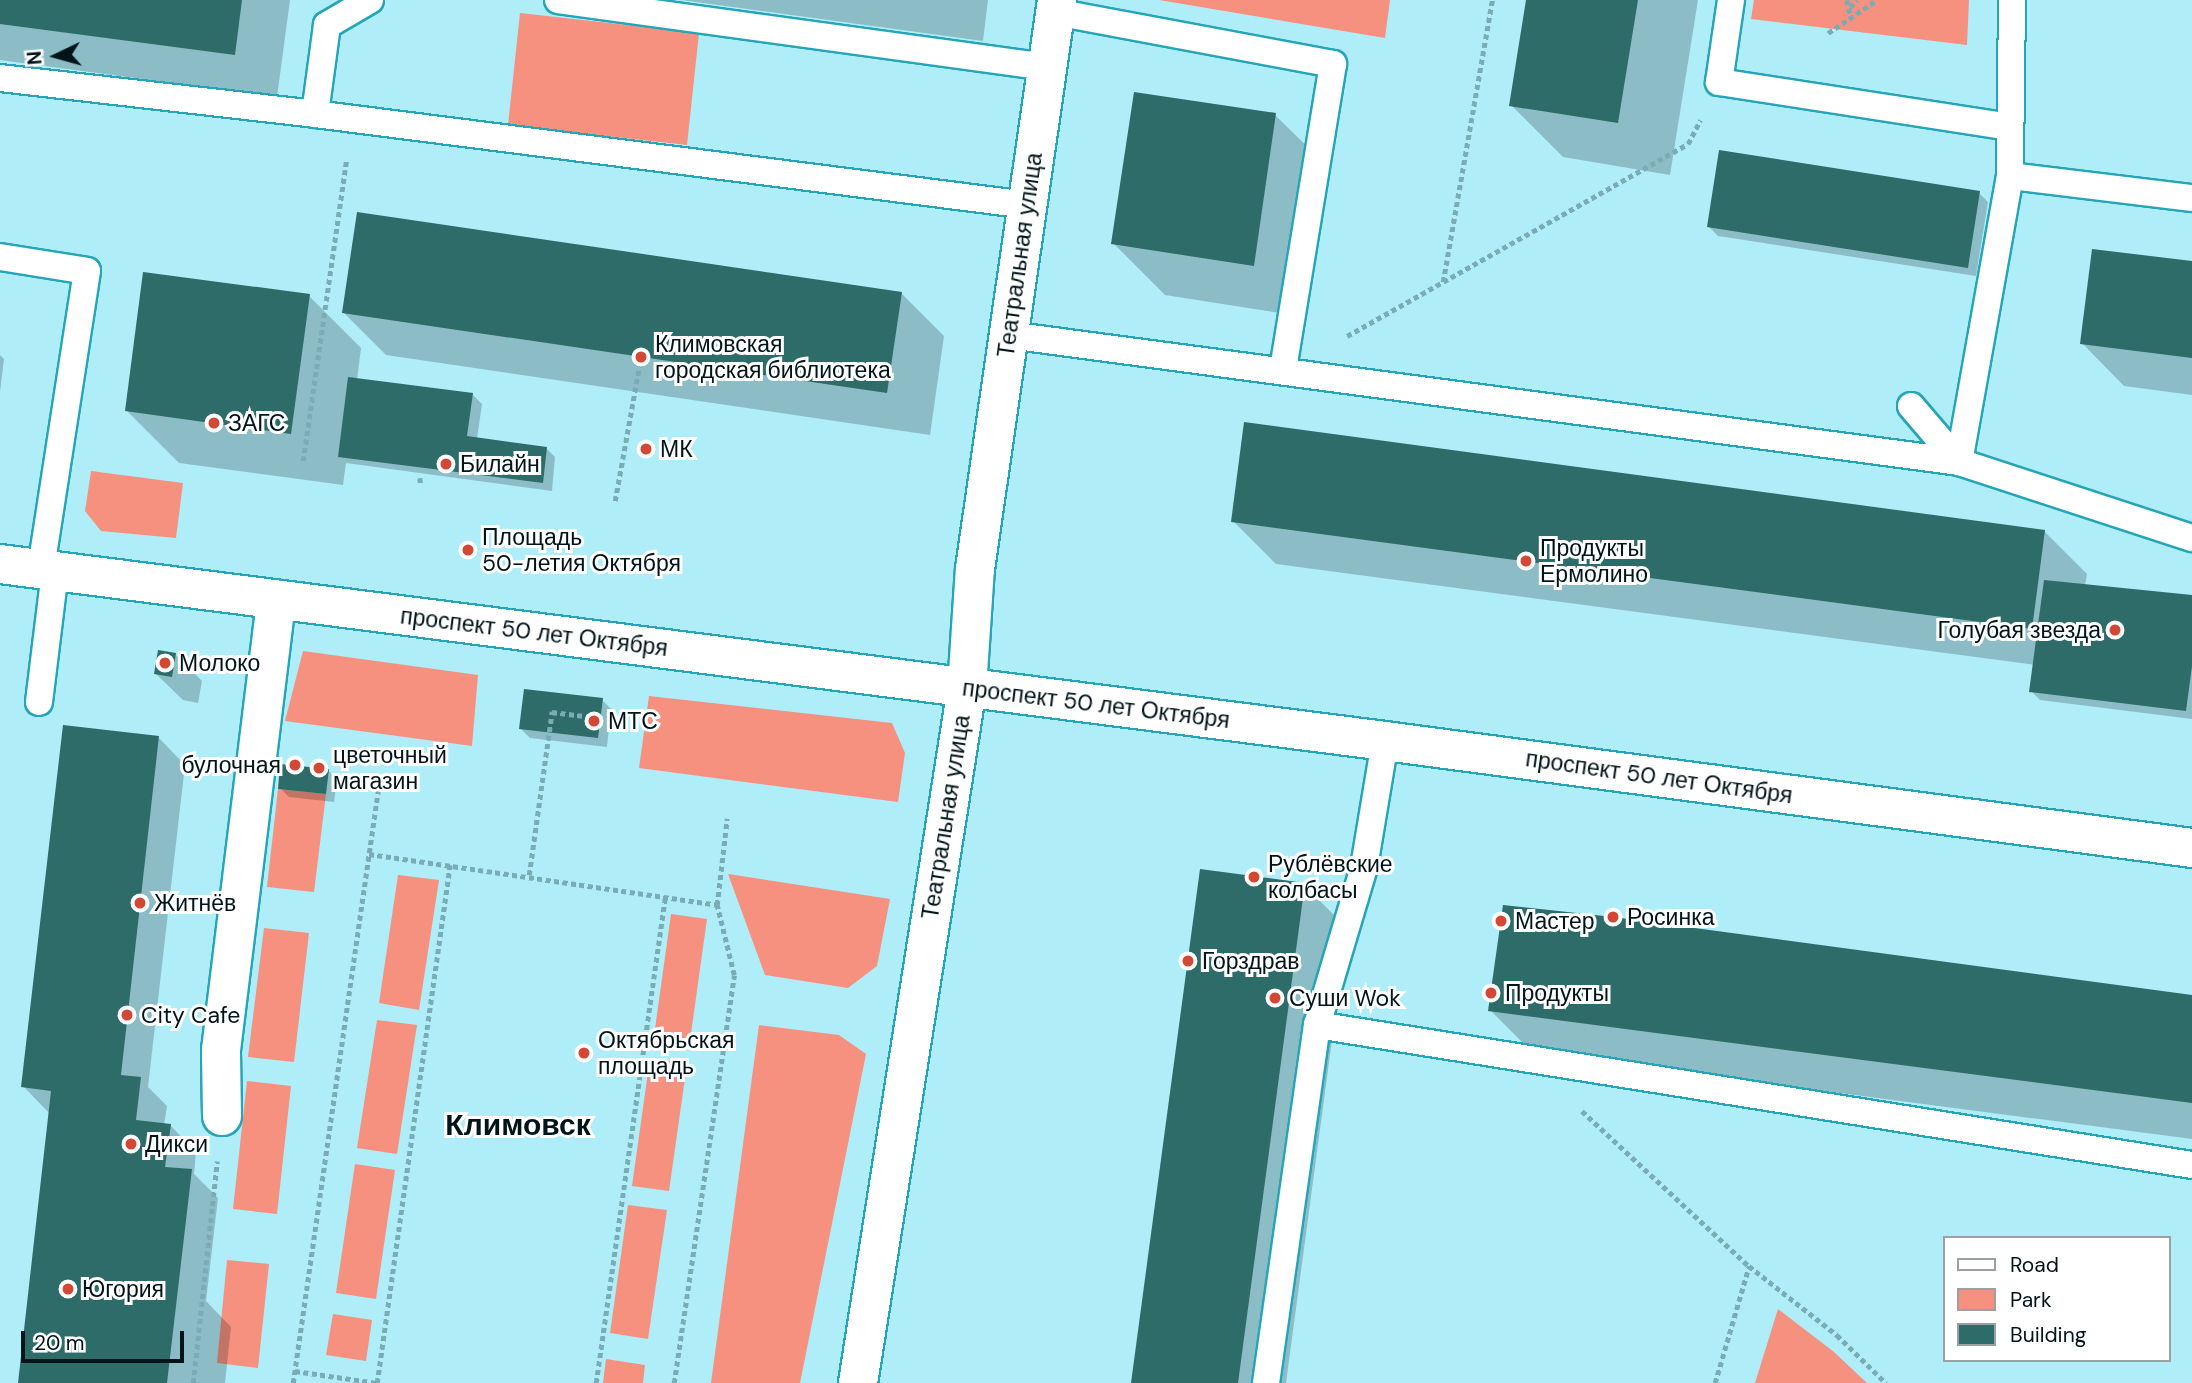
<!DOCTYPE html>
<meta charset="utf-8">
<style>
body{margin:0}
#map{position:relative;width:2192px;height:1383px;overflow:hidden;background:#afedf9;font-family:"DM Sans",sans-serif}
div>[style]{position:absolute}
.green>*{inset:0;background:#f6917f}
.shadow>*{inset:0;background:#0003}
.building>*{inset:0;background:#2d6c69}
.path>*{height:4.5px;margin-top:-2.25px;transform-origin:0;background:repeating-linear-gradient(90deg,#7aacb6 0 5px,transparent 0 8.5px)}
.roads{filter:drop-shadow(2px 0 #24a5b8) drop-shadow(-2px 0 #24a5b8) drop-shadow(0 2px #24a5b8) drop-shadow(0 -2px #24a5b8)}
.lane>*{height:26px;margin:-13px;padding:0 13px;transform-origin:13px;border-radius:13px;background:#fff}
.street>*{height:38px;margin:-19px;padding:0 19px;transform-origin:19px;border-radius:19px;background:#fff}
.secondary>*{height:38px;margin:-19px;padding:0 19px;transform-origin:19px;border-radius:19px;background:#fff}
.dots>*{width:19px;height:19px;translate:-50% -50%;box-sizing:border-box;border:4px solid #fff;border-radius:50%}
span{translate:-50% -50%;white-space:nowrap;text-align:center;line-height:1.15;-webkit-text-stroke:6px #fff;paint-order:stroke}
.street-label{font-size:23px;color:#001419}
.poi-label{font-size:23px;color:#001419}
.left{translate:0 -50%;text-align:left}
.right{translate:-100% -50%;text-align:right}
.district-label{font-size:30px;color:#001419;font-weight:700}
.legend{position:absolute;left:1943px;top:1236px;width:228px;height:126px;box-sizing:border-box;background:#fff;border:2px solid #99a1a3;margin:0;padding:9px 12px;list-style:none;font-size:21px;color:#001419}
.legend li{display:flex;align-items:center;gap:14px;height:35px}
.legend b{width:35px;border:2px solid #99a1a3}
.north{position:absolute;left:21px;top:21px;width:70px;height:70px;-webkit-text-stroke:5px #fff;paint-order:stroke;rotate:265deg;font-size:19px;font-weight:700;line-height:28px;text-align:center;color:#001419}
.north::after{content:'';display:block;margin:auto;width:24px;height:32px;background:#001419;clip-path:polygon(50% 0,100% 100%,50% 72%,0 100%)}
.scale{position:absolute;left:21px;top:1331px;width:163px;height:32px;box-sizing:border-box;border:4px solid #001419;border-top:0;padding-left:9px;font-size:21px;line-height:24px;white-space:nowrap;color:#001419;-webkit-text-stroke:5px #fff;paint-order:stroke}
</style>
<div id="map">
<div class="green">
<i style="clip-path:polygon(1159px 0,1390px 0,1385px 38px)"></i>
<i style="clip-path:polygon(1754px 0,1969px 0,1967px 45px,1751px 19px)"></i>
<i style="clip-path:polygon(520px 13px,699px 33px,687px 145px,508px 125px)"></i>
<i style="clip-path:polygon(91px 471px,183px 483px,176px 538px,101px 531px,85px 511px)"></i>
<i style="clip-path:polygon(303px 651px,478px 675px,472px 746px,285px 721px)"></i>
<i style="clip-path:polygon(649px 696px,892px 723px,905px 753px,898px 802px,639px 768px)"></i>
<i style="clip-path:polygon(278px 789px,326px 794px,314px 892px,267px 887px)"></i>
<i style="clip-path:polygon(728px 874px,890px 899px,877px 966px,848px 988px,765px 975px)"></i>
<i style="clip-path:polygon(398px 875px,439px 880px,419px 1010px,379px 1003px)"></i>
<i style="clip-path:polygon(671px 914px,707px 919px,689px 1048px,653px 1043px)"></i>
<i style="clip-path:polygon(264px 928px,309px 933px,294px 1062px,248px 1057px)"></i>
<i style="clip-path:polygon(377px 1020px,417px 1025px,397px 1154px,357px 1148px)"></i>
<i style="clip-path:polygon(759px 1025px,839px 1035px,866px 1054px,800px 1383px,711px 1383px)"></i>
<i style="clip-path:polygon(650px 1058px,687px 1064px,669px 1191px,632px 1186px)"></i>
<i style="clip-path:polygon(247px 1081px,291px 1086px,277px 1214px,233px 1209px)"></i>
<i style="clip-path:polygon(355px 1164px,395px 1170px,376px 1299px,336px 1293px)"></i>
<i style="clip-path:polygon(628px 1205px,667px 1210px,648px 1339px,610px 1333px)"></i>
<i style="clip-path:polygon(227px 1260px,269px 1264px,258px 1368px,217px 1363px)"></i>
<i style="clip-path:polygon(1778px 1309px,1834px 1352px,1867px 1383px,1755px 1383px)"></i>
<i style="clip-path:polygon(333px 1314px,372px 1320px,366px 1361px,326px 1355px)"></i>
<i style="clip-path:polygon(606px 1359px,645px 1365px,643px 1383px,603px 1383px)"></i>
</div>
<div class="shadow">
<i style="clip-path:polygon(0 0,290px 0,277px 97px,0 60px)"></i>
<i style="clip-path:polygon(681px 0,988px 0,983px 41px)"></i>
<i style="clip-path:polygon(1528px 0,1698px 0,1670px 175px,1563px 157px,1511px 105px)"></i>
<i style="clip-path:polygon(1275px 115px,1328px 167px,1306px 317px,1165px 295px,1113px 243px)"></i>
<i style="clip-path:polygon(1979px 193px,1988px 202px,1976px 276px,1718px 236px,1709px 227px)"></i>
<i style="clip-path:polygon(2192px 263px,2192px 395px,2124px 386px,2082px 343px)"></i>
<i style="clip-path:polygon(901px 293px,944px 336px,930px 435px,386px 355px,344px 313px)"></i>
<i style="clip-path:polygon(309px 296px,361px 348px,357px 380px,473px 395px,482px 404px,477px 439px,546px 448px,555px 457px,552px 491px,346px 463px,343px 485px,179px 463px,127px 411px)"></i>
<i style="clip-path:polygon(0 355px,4px 359px,0 392px)"></i>
<i style="clip-path:polygon(1233px 521px,2044px 531px,2087px 574px,2085px 586px,2192px 596px,2192px 719px,2040px 700px,2031px 691px,2035px 665px,1276px 564px)"></i>
<i style="clip-path:polygon(175px 654px,202px 681px,198px 703px,183px 700px,156px 674px)"></i>
<i style="clip-path:polygon(602px 700px,611px 709px,607px 747px,530px 738px,521px 729px)"></i>
<i style="clip-path:polygon(159px 738px,185px 765px,148px 1087px,167px 1106px,164px 1125px,170px 1125px,196px 1152px,194px 1174px,218px 1198px,206px 1301px,231px 1327px,225px 1383px,19px 1383px,50px 1114px,23px 1086px)"></i>
<i style="clip-path:polygon(328px 770px,337px 780px,334px 802px,289px 797px,280px 788px)"></i>
<i style="clip-path:polygon(1304px 885px,1347px 928px,1286px 1383px,1133px 1383px)"></i>
<i style="clip-path:polygon(2192px 996px,2192px 1139px,1533px 1053px,1490px 1010px)"></i>
</div>
<div class="building">
<i style="clip-path:polygon(0 0,242px 0,235px 55px,0 24px)"></i>
<i style="clip-path:polygon(1526px 0,1638px 0,1618px 123px,1509px 106px)"></i>
<i style="clip-path:polygon(1134px 92px,1276px 113px,1254px 266px,1111px 244px)"></i>
<i style="clip-path:polygon(1719px 150px,1980px 191px,1968px 268px,1707px 227px)"></i>
<i style="clip-path:polygon(357px 212px,902px 292px,887px 393px,342px 313px)"></i>
<i style="clip-path:polygon(2092px 249px,2192px 261px,2192px 358px,2080px 344px)"></i>
<i style="clip-path:polygon(143px 272px,310px 294px,291px 434px,125px 411px)"></i>
<i style="clip-path:polygon(348px 377px,473px 393px,467px 436px,547px 447px,543px 483px,338px 457px)"></i>
<i style="clip-path:polygon(1244px 422px,2045px 530px,2032px 629px,1231px 522px)"></i>
<i style="clip-path:polygon(2044px 580px,2192px 595px,2192px 666px,2186px 711px,2029px 692px)"></i>
<i style="clip-path:polygon(158px 650px,176px 653px,172px 677px,154px 674px)"></i>
<i style="clip-path:polygon(524px 689px,603px 698px,598px 738px,519px 729px)"></i>
<i style="clip-path:polygon(63px 725px,159px 736px,121px 1075px,141px 1077px,136px 1120px,171px 1124px,165px 1167px,192px 1169px,167px 1383px,18px 1383px,51px 1091px,21px 1087px)"></i>
<i style="clip-path:polygon(280px 764px,329px 769px,326px 794px,278px 789px)"></i>
<i style="clip-path:polygon(1200px 869px,1305px 883px,1238px 1383px,1131px 1383px)"></i>
<i style="clip-path:polygon(1503px 905px,1613px 917px,2192px 995px,2192px 1103px,1488px 1011px)"></i>
</div>
<div class="path">
<i style="left:1847px;top:0;width:18px;rotate:77deg"></i>
<i style="left:1850px;top:7px;width:10px;rotate:-45deg"></i>
<i style="left:1828px;top:33px;width:59px;rotate:-34deg"></i>
<i style="left:1443px;top:282px;width:286px;rotate:-80.1deg"></i>
<i style="left:1347px;top:336px;width:391px;rotate:-29.4deg"></i>
<i style="left:1688px;top:144px;width:27px;rotate:-63deg"></i>
<i style="left:303px;top:461px;width:303px;rotate:-81.8deg"></i>
<i style="left:420px;top:478px;width:8px;rotate:83deg"></i>
<i style="left:615px;top:501px;width:146px;rotate:-79.8deg"></i>
<i style="left:369px;top:854px;width:352px;rotate:8.3deg"></i>
<i style="left:529px;top:875px;width:165px;rotate:-82deg"></i>
<i style="left:552px;top:712px;width:49px;rotate:7deg"></i>
<i style="left:1582px;top:1111px;width:228px;rotate:42.9deg"></i>
<i style="left:1749px;top:1266px;width:112px;rotate:38.1deg"></i>
<i style="left:1837px;top:1335px;width:69px;rotate:44.4deg"></i>
<i style="left:295px;top:1371px;width:83px;rotate:8.3deg"></i>
<i style="left:193px;top:1383px;width:223px;rotate:-83.8deg"></i>
<i style="left:293px;top:1383px;width:612px;rotate:-81.83deg"></i>
<i style="left:377px;top:1383px;width:523px;rotate:-81.98deg"></i>
<i style="left:596px;top:1383px;width:492px;rotate:-81.9deg"></i>
<i style="left:674px;top:1383px;width:412px;rotate:-81.6deg"></i>
<i style="left:734px;top:975px;width:72px;rotate:-103.7deg"></i>
<i style="left:717px;top:905px;width:87px;rotate:-83.4deg"></i>
<i style="left:1715px;top:1383px;width:122px;rotate:-73.8deg"></i>
</div>
<div class="roads">
<div class="lane">
<i style="left:370px;top:0;width:50px;rotate:149.8deg"></i>
<i style="left:327px;top:25px;width:90px;rotate:97.7deg"></i>
<i style="left:315px;top:114px;width:718px;rotate:7.28deg"></i>
<i style="left:558px;top:0;width:494px;rotate:7.8deg"></i>
<i style="left:1731px;top:0;width:83px;rotate:98.3deg"></i>
<i style="left:1719px;top:82px;width:294px;rotate:8.8deg"></i>
<i style="left:2012px;top:0;width:176px;rotate:90.7deg"></i>
<i style="left:2010px;top:176px;width:183px;rotate:6.9deg"></i>
<i style="left:1055px;top:12px;width:283px;rotate:10.6deg"></i>
<i style="left:1333px;top:64px;width:311px;rotate:99.3deg"></i>
<i style="left:0;top:78px;width:317px;rotate:6.5deg"></i>
<i style="left:0;top:257px;width:88px;rotate:9.1deg"></i>
<i style="left:87px;top:271px;width:302px;rotate:98.8deg"></i>
<i style="left:1009px;top:335px;width:958px;rotate:7.61deg"></i>
<i style="left:1959px;top:462px;width:291px;rotate:-79.9deg"></i>
<i style="left:1911px;top:406px;width:74px;rotate:49.4deg"></i>
<i style="left:1959px;top:462px;width:245px;rotate:18.1deg"></i>
<i style="left:39px;top:702px;width:132px;rotate:-83deg"></i>
<i style="left:1317px;top:1025px;width:886px;rotate:9.09deg"></i>
<i style="left:1266px;top:1383px;width:362px;rotate:-81.9deg"></i>
<i style="left:1317px;top:1025px;width:165px;rotate:-73.4deg"></i>
<i style="left:1364px;top:867px;width:128px;rotate:-80.5deg"></i>
</div>
<div class="street">
<i style="left:967px;top:688px;width:119px;rotate:-86.2deg"></i>
<i style="left:975px;top:569px;width:575px;rotate:-81.8deg"></i>
<i style="left:222px;top:1116px;width:66px;rotate:-90.9deg"></i>
<i style="left:221px;top:1050px;width:454px;rotate:-83deg"></i>
</div>
<div class="secondary">
<i style="left:0;top:564px;width:1396px;rotate:7.28deg"></i>
<i style="left:1385px;top:741px;width:814px;rotate:7.55deg"></i>
<i style="left:858px;top:1383px;width:703px;rotate:-81.09deg"></i>
</div>
</div>
<div class="dots">
<i style="left:641px;top:357px;background:#d44734"></i>
<i style="left:214px;top:423px;background:#d44734"></i>
<i style="left:646px;top:449px;background:#d44734"></i>
<i style="left:446px;top:464px;background:#d44734"></i>
<i style="left:468px;top:550px;background:#d44734"></i>
<i style="left:1526px;top:561px;background:#d44734"></i>
<i style="left:2115px;top:630px;background:#d44734"></i>
<i style="left:165px;top:663px;background:#d44734"></i>
<i style="left:594px;top:721px;background:#d44734"></i>
<i style="left:295px;top:765px;background:#d44734"></i>
<i style="left:319px;top:768px;background:#d44734"></i>
<i style="left:1254px;top:877px;background:#d44734"></i>
<i style="left:140px;top:903px;background:#d44734"></i>
<i style="left:1613px;top:917px;background:#d44734"></i>
<i style="left:1501px;top:921px;background:#d44734"></i>
<i style="left:1188px;top:961px;background:#d44734"></i>
<i style="left:1491px;top:993px;background:#d44734"></i>
<i style="left:1275px;top:998px;background:#d44734"></i>
<i style="left:127px;top:1015px;background:#d44734"></i>
<i style="left:584px;top:1053px;background:#d44734"></i>
<i style="left:131px;top:1144px;background:#d44734"></i>
<i style="left:68px;top:1289px;background:#d44734"></i>
</div>
<div class="street-label">
<span style="left:1020px;top:255px;rotate:-82deg">Театральная улица</span>
<span style="left:534px;top:632px;rotate:7deg">проспект 50 лет Октября</span>
<span style="left:1096px;top:704px;rotate:7deg">проспект 50 лет Октября</span>
<span style="left:1659px;top:777px;rotate:8deg">проспект 50 лет Октября</span>
<span style="left:946px;top:817px;rotate:-81deg">Театральная улица</span>
</div>
<div class="poi-label">
<span class="left" style="left:655px;top:357px">Климовская<br>городская библиотека</span>
<span class="left" style="left:228px;top:423px">ЗАГС</span>
<span class="left" style="left:660px;top:449px">МК</span>
<span class="left" style="left:460px;top:464px">Билайн</span>
<span class="left" style="left:482px;top:550px">Площадь<br>50-летия Октября</span>
<span class="left" style="left:1540px;top:561px">Продукты<br>Ермолино</span>
<span class="right" style="left:2101px;top:630px">Голубая звезда</span>
<span class="left" style="left:179px;top:663px">Молоко</span>
<span class="left" style="left:608px;top:721px">МТС</span>
<span class="left" style="left:333px;top:768px">цветочный<br>магазин</span>
<span class="right" style="left:281px;top:765px">булочная</span>
<span class="left" style="left:1268px;top:877px">Рублёвские<br>колбасы</span>
<span class="left" style="left:154px;top:903px">Житнёв</span>
<span class="left" style="left:1627px;top:917px">Росинка</span>
<span class="left" style="left:1515px;top:921px">Мастер</span>
<span class="left" style="left:1202px;top:961px">Горздрав</span>
<span class="left" style="left:1505px;top:993px">Продукты</span>
<span class="left" style="left:1289px;top:998px">Суши Wok</span>
<span class="left" style="left:141px;top:1015px">City Cafe</span>
<span class="left" style="left:598px;top:1053px">Октябрьская<br>площадь</span>
<span class="left" style="left:145px;top:1144px">Дикси</span>
<span class="left" style="left:82px;top:1289px">Югория</span>
</div>
<div class="district-label">
<span style="left:518px;top:1125px">Климовск</span>
</div>
<ul class="legend">
<li><b style="height:9px;background:#fff"></b>Road</li>
<li><b style="height:19px;background:#f6917f"></b>Park</li>
<li><b style="height:19px;background:#2d6c69"></b>Building</li>
</ul>
<div class="north">N</div>
<div class="scale">20 m</div>
</div>
